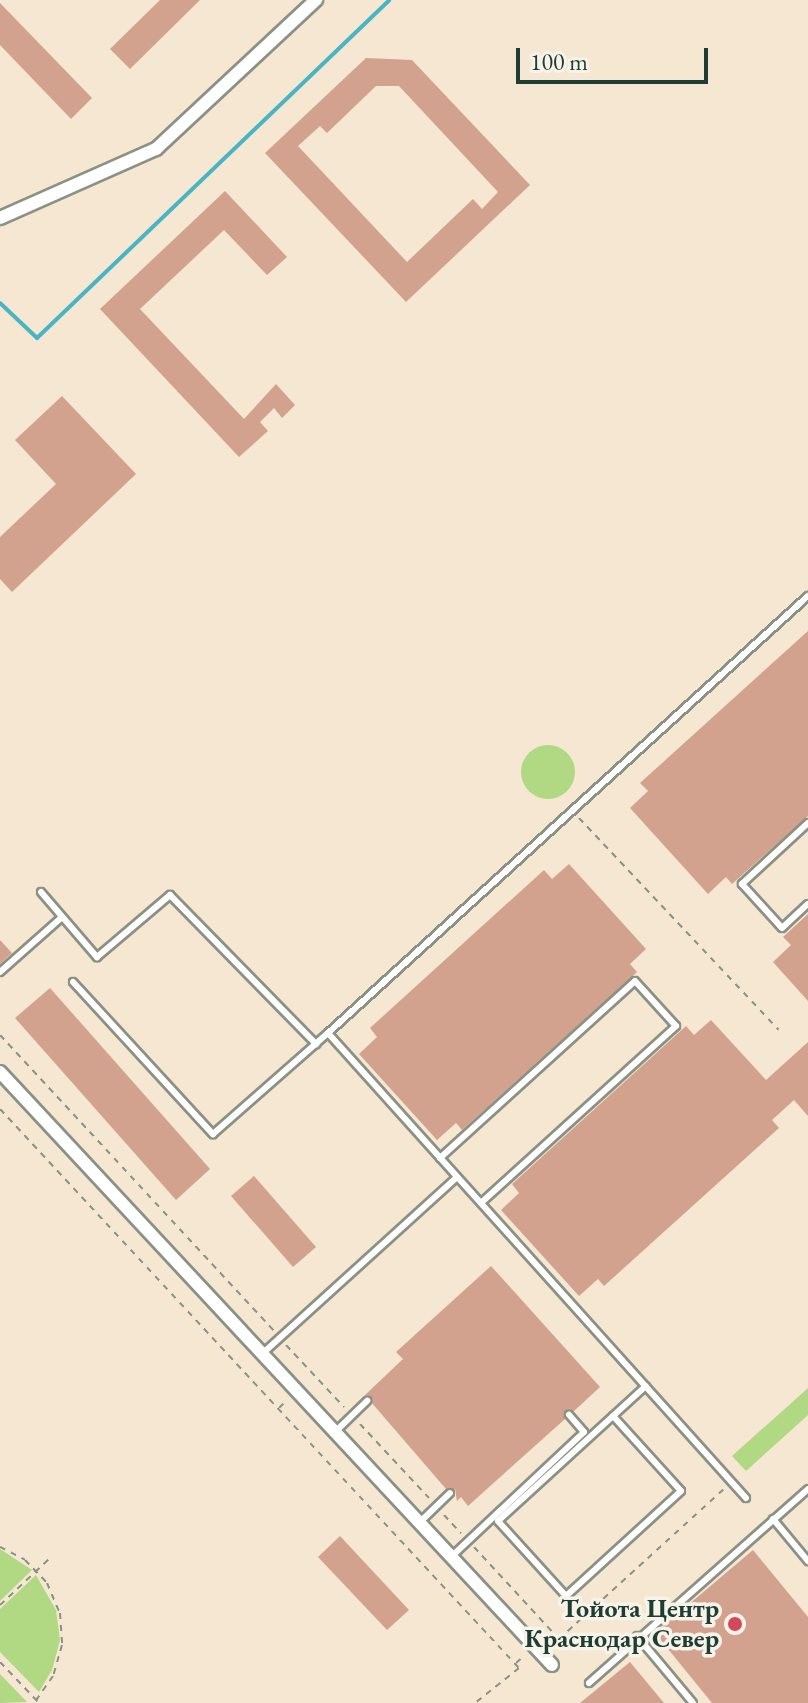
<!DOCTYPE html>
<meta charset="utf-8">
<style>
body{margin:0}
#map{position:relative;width:808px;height:1703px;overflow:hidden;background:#f5e7d2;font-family:"EB Garamond",serif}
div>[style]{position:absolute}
.green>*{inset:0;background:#b1d882}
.round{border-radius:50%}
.stream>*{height:4px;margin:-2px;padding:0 2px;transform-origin:2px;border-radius:2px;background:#48b5c4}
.building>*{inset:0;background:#d2a28f}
.path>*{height:2px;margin-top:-1px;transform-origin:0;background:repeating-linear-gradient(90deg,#8a9283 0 6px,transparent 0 12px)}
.roads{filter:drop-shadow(2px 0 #8a9283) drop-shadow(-2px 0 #8a9283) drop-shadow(0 2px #8a9283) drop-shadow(0 -2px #8a9283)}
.lane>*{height:6px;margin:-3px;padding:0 3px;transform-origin:3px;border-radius:3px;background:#fff}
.street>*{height:12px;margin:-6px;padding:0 6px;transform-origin:6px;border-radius:6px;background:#fff}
.dots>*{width:22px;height:22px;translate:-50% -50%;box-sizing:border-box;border:4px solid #f7f3e8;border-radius:50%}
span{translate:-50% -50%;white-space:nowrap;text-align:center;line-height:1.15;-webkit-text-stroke:7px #f7f3e8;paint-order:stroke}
.poi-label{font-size:26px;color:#1f3d34;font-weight:700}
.right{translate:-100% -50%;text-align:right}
.scale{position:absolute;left:516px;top:48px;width:192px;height:36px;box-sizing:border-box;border:4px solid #1f3d34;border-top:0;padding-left:10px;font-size:24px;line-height:28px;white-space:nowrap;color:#1f3d34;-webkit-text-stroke:6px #f7f3e8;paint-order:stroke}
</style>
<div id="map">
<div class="green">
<i class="round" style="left:521px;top:745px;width:54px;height:54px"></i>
<i style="clip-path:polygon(808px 1388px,808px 1415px,746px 1471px,732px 1456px)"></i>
<i style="clip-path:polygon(0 1549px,32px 1570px,0 1601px)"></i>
<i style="clip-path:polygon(36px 1575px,56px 1610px,60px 1640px,52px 1670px,39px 1692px,0 1652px,0 1609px)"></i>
<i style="clip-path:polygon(0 1674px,27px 1702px,0 1703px)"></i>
</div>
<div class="stream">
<i style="left:0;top:303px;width:51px;rotate:43.4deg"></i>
<i style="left:37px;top:338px;width:488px;rotate:-43.8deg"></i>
</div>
<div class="building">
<i style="clip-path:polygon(160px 0,200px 0,130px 69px,110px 49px)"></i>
<i style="clip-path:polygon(0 3px,92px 98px,71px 119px,0 45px)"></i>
<i style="clip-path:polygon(evenodd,366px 58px,412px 60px,530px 185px,406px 302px,265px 153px,366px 58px,376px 86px,399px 86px,498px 192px,482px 209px,473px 199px,407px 262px,298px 146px,320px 126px,327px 133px,376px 86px)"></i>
<i style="clip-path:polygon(225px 191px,287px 257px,267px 275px,224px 230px,140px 309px,244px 419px,276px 384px,295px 405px,282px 418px,274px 408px,260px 422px,268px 431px,239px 457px,100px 309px)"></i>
<i style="clip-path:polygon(62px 396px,136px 474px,12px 592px,0 579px,0 537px,56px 484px,15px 440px)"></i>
<i style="clip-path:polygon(808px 631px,808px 816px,732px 884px,726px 877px,708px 894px,630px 808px,648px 791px,640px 783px)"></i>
<i style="clip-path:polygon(569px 864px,646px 949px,630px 964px,637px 972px,462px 1130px,456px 1123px,437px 1140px,359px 1054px,377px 1037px,370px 1028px,544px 870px,552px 879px)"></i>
<i style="clip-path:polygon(808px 914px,808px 1001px,773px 962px,791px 945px,783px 937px)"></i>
<i style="clip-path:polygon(0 940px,12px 953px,0 964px)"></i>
<i style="clip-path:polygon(50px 988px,210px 1169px,176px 1200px,15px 1018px)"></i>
<i style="clip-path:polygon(711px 1020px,766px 1080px,808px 1042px,808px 1116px,794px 1100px,772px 1120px,779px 1128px,604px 1286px,598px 1279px,579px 1296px,501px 1210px,519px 1193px,512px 1184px,686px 1026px,694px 1035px)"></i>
<i style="clip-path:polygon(254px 1176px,316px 1247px,293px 1267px,231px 1196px)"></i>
<i style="clip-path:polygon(491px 1266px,600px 1387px,574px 1411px,565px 1411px,565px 1419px,468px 1506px,461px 1497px,457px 1501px,455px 1489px,446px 1489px,365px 1395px,403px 1359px,396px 1352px)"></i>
<i style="clip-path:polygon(340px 1536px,409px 1610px,387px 1630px,318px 1557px)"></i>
<i style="clip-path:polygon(753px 1550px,808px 1617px,808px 1703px,712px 1703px,655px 1633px)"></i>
<i style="clip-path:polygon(630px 1662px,664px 1703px,580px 1703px)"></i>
</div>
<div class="path">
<i style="left:579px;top:818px;width:291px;rotate:46.7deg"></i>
<i style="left:0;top:1035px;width:403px;rotate:47.2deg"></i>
<i style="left:0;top:1109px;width:763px;rotate:47.13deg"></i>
<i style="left:519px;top:1668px;width:56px;rotate:141.5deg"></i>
<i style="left:286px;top:1345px;width:85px;rotate:46.9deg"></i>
<i style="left:279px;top:1408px;width:10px;rotate:-45deg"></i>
<i style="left:360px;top:1424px;width:101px;rotate:47deg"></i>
<i style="left:444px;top:1515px;width:25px;rotate:47deg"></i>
<i style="left:0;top:1547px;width:28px;rotate:27deg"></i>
<i style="left:25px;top:1560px;width:32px;rotate:46deg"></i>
<i style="left:47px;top:1583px;width:33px;rotate:67deg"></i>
<i style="left:60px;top:1613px;width:32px;rotate:86deg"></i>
<i style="left:62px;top:1645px;width:32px;rotate:106deg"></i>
<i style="left:53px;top:1676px;width:33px;rotate:125deg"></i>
<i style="left:474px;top:1547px;width:125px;rotate:47.3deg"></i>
<i style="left:559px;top:1639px;width:224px;rotate:-42.3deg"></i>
<i style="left:0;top:1605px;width:69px;rotate:-43.2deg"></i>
<i style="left:0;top:1662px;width:57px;rotate:46.4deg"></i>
<i style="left:516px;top:1663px;width:11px;rotate:-41deg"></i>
</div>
<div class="roads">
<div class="lane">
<i style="left:808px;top:823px;width:90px;rotate:137.3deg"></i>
<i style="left:742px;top:884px;width:59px;rotate:47.7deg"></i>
<i style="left:782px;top:928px;width:35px;rotate:-43deg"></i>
<i style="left:41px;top:892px;width:86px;rotate:49.3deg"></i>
<i style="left:97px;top:957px;width:96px;rotate:-40.3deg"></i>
<i style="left:170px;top:895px;width:209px;rotate:45.6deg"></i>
<i style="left:0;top:972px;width:83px;rotate:-41.6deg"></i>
<i style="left:73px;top:982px;width:207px;rotate:47.4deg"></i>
<i style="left:213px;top:1134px;width:153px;rotate:-41.3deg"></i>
<i style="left:440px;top:1158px;width:263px;rotate:-42.2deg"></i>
<i style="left:635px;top:981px;width:61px;rotate:47.7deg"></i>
<i style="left:676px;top:1026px;width:263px;rotate:137.8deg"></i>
<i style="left:262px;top:1354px;width:263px;rotate:-42.2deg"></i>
<i style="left:613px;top:1416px;width:101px;rotate:47.8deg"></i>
<i style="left:681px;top:1491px;width:156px;rotate:137.6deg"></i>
<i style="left:566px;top:1596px;width:101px;rotate:-132.2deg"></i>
<i style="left:498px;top:1521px;width:200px;rotate:-42.4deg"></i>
<i style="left:335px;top:1432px;width:45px;rotate:-44.1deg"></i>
<i style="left:746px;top:1498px;width:625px;rotate:-131.95deg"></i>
<i style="left:328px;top:1033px;width:649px;rotate:-42.32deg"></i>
<i style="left:773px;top:1519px;width:55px;rotate:50.2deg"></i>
<i style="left:419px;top:1523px;width:43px;rotate:-44.1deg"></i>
<i style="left:452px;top:1556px;width:181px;rotate:-43.2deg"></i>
<i style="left:584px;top:1432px;width:23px;rotate:-131deg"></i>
<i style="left:637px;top:1636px;width:87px;rotate:50.1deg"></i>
<i style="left:589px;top:1683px;width:293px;rotate:-41.5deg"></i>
</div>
<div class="street">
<i style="left:0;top:218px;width:171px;rotate:-23.9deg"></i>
<i style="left:156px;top:149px;width:219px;rotate:-43deg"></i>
<i style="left:0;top:1072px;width:810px;rotate:47.05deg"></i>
</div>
</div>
<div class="dots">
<i style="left:735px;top:1624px;background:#d1495b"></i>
</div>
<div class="poi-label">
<span class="right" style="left:719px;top:1624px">Тойота Центр<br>Краснодар Север</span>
</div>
<div class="scale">100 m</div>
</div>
